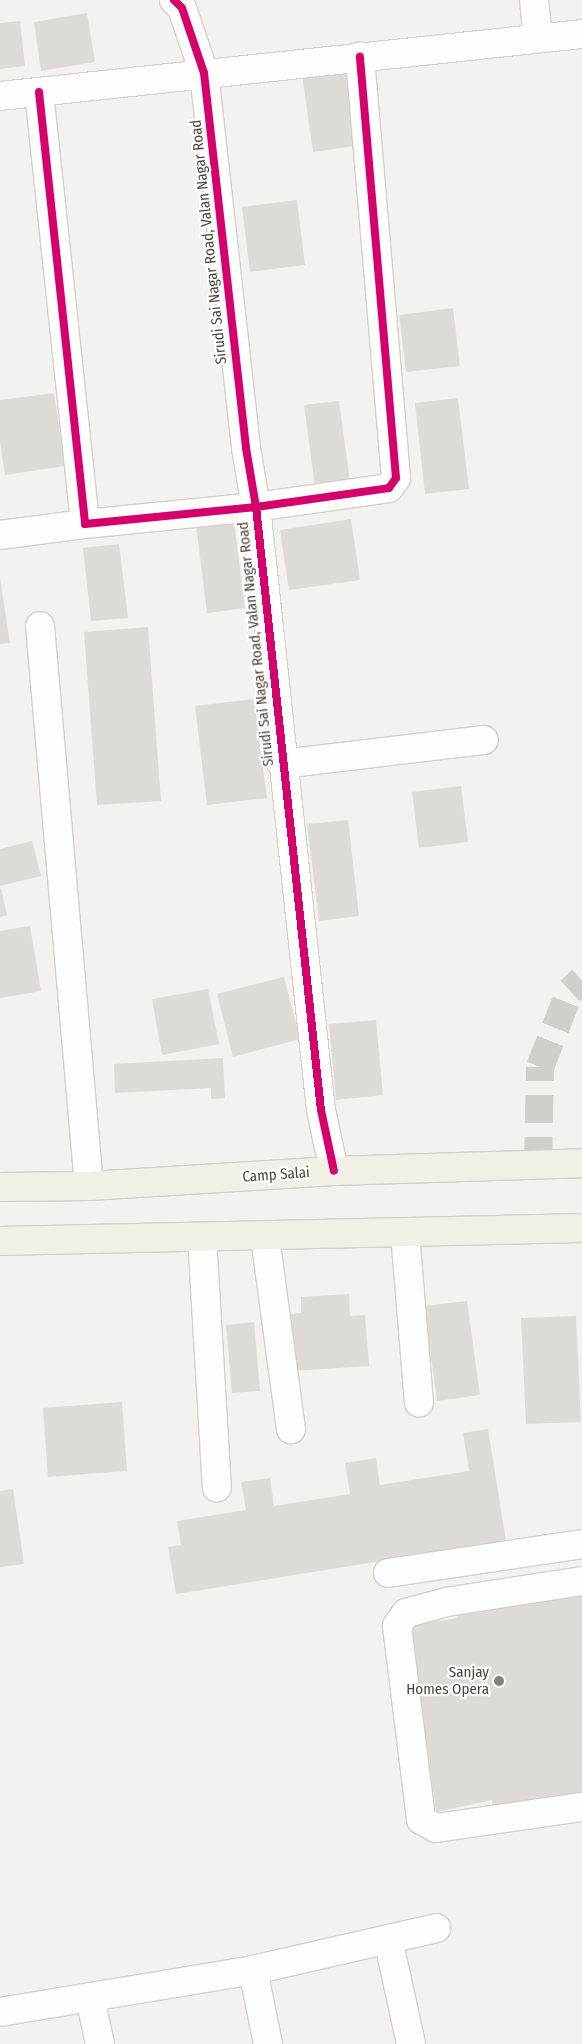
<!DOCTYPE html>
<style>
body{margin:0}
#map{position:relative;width:582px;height:2044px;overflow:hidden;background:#f4f2ee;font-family:"Fira Sans Condensed",sans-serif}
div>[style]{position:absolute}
.building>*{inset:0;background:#dedbd6}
.minor-tunnel>*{height:28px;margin-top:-14px;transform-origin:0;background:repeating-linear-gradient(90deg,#d2cfca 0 28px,transparent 0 42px)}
.roads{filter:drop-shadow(1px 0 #d2d0cb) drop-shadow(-1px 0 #d2d0cb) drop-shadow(0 1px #d2d0cb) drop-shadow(0 -1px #d2d0cb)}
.minor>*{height:28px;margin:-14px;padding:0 14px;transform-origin:14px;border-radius:14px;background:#fdfdfc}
.major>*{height:28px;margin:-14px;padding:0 14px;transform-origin:14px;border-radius:14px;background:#f2efe6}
.cycleway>*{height:8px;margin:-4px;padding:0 4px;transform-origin:4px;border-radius:4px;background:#d6006c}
.dots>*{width:14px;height:14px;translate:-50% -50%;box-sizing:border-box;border:2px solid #fff;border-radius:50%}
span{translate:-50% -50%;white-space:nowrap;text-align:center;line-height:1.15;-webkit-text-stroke:4.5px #fff;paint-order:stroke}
.street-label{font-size:15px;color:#4b4439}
.poi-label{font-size:15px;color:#4b4439}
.right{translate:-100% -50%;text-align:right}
</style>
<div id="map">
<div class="building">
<i style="clip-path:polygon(87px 13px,95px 62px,41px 71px,34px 22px)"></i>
<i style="clip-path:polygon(20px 21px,25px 66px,0 69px,0 23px)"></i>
<i style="clip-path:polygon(345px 67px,355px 146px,313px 152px,302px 74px)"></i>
<i style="clip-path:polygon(297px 200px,305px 265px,250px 272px,242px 207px)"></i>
<i style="clip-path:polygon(453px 308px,460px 366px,406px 372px,399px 315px)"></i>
<i style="clip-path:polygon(54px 393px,65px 466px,5px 475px,0 442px,0 400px)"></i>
<i style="clip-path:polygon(458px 398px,469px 489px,425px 494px,415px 403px)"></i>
<i style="clip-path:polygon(339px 401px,350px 482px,315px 487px,304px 405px)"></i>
<i style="clip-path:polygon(351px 519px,360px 580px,289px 590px,280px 530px)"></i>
<i style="clip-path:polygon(234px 521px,245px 608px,207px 613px,196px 525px)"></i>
<i style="clip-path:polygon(119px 544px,128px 618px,91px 621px,83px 548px)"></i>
<i style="clip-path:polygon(0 578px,10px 643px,0 644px)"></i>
<i style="clip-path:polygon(148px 627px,161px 801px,97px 805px,84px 632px)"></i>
<i style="clip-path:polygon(254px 699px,267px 798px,207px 805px,195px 706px)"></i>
<i style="clip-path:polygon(461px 786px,468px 842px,419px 848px,412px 792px)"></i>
<i style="clip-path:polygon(348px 820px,359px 916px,319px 921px,307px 824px)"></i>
<i style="clip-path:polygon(32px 841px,41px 876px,0 886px,0 849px)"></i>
<i style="clip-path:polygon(1px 888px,7px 915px,0 917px,0 889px)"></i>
<i style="clip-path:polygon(30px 926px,41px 991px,0 998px,0 931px)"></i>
<i style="clip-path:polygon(284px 977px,300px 1039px,233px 1057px,217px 994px)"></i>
<i style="clip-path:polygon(208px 989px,219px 1044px,162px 1055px,152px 999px)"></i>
<i style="clip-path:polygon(376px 1020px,383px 1095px,336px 1100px,329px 1024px)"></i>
<i style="clip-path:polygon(223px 1058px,225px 1098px,211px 1099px,211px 1088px,115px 1093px,114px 1064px)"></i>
<i style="clip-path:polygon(349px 1294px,350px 1316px,365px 1315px,369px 1366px,292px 1371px,283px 1315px,301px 1313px,301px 1297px)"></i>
<i style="clip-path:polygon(467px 1301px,480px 1395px,437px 1401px,424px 1306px)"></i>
<i style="clip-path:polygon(576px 1316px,581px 1422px,526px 1424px,521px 1318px)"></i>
<i style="clip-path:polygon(254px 1322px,260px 1391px,232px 1393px,226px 1325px)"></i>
<i style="clip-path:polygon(122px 1402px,127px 1471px,48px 1477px,43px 1408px)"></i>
<i style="clip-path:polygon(488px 1429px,506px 1541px,176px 1594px,168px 1547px,181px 1545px,177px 1521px,246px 1510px,241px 1482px,270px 1478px,274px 1506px,350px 1494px,345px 1463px,376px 1458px,380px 1485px,469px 1471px,463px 1433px)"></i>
<i style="clip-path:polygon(13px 1489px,24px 1564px,0 1567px,0 1491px)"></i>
<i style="clip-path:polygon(582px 1594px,582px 1801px,493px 1813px,492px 1800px,436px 1812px,410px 1625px,458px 1618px,460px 1605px)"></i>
</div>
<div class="minor-tunnel">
<i style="left:538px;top:1165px;width:98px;rotate:-88.8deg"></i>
<i style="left:540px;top:1067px;width:82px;rotate:-68.5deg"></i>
<i style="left:570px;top:991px;width:16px;rotate:-43deg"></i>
</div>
<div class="roads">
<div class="minor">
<i style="left:174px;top:0;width:11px;rotate:45deg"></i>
<i style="left:182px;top:8px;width:69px;rotate:71.3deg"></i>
<i style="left:204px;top:73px;width:377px;rotate:83.6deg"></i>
<i style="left:246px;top:448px;width:60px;rotate:80.4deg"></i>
<i style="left:256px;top:507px;width:606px;rotate:83.85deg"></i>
<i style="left:321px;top:1110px;width:62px;rotate:78deg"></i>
<i style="left:534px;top:0;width:38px;rotate:84deg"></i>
<i style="left:39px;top:92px;width:434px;rotate:83.9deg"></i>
<i style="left:85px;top:524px;width:172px;rotate:-5.7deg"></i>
<i style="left:256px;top:507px;width:134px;rotate:-8.1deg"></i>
<i style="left:389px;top:488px;width:12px;rotate:-55deg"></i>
<i style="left:396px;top:478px;width:423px;rotate:-94.9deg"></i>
<i style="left:0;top:96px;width:585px;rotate:-6.08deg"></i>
<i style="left:0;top:535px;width:86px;rotate:-7.4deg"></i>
<i style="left:40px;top:626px;width:562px;rotate:85deg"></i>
<i style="left:282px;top:764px;width:203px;rotate:-6.8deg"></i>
<i style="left:405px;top:1233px;width:170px;rotate:85.3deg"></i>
<i style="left:202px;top:1237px;width:251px;rotate:86.6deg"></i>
<i style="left:265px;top:1237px;width:194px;rotate:82.3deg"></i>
<i style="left:388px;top:1573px;width:196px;rotate:-8.5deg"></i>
<i style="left:582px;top:1581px;width:137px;rotate:171.2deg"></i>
<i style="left:447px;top:1602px;width:42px;rotate:165deg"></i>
<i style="left:406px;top:1613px;width:16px;rotate:125deg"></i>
<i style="left:397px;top:1626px;width:195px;rotate:82.9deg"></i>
<i style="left:421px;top:1820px;width:17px;rotate:28deg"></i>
<i style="left:436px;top:1828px;width:148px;rotate:-8.2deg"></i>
<i style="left:388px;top:1939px;width:107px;rotate:77.6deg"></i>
<i style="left:253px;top:1970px;width:188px;rotate:-12.9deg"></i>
<i style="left:90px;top:1997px;width:48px;rotate:78deg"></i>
<i style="left:0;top:2012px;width:256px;rotate:-9.4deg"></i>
<i style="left:253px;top:1970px;width:76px;rotate:78.5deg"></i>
</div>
<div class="major">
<i style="left:0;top:1187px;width:89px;rotate:-0.6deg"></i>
<i style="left:89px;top:1186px;width:245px;rotate:-3.5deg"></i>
<i style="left:334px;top:1171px;width:248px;rotate:-1.8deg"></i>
<i style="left:0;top:1241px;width:582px;rotate:-1.28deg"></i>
</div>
</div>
<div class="cycleway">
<i style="left:174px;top:0;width:11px;rotate:45deg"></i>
<i style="left:182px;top:8px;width:69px;rotate:71.3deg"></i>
<i style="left:204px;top:73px;width:377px;rotate:83.6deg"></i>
<i style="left:246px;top:448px;width:60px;rotate:80.4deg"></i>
<i style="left:256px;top:507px;width:606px;rotate:83.85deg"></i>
<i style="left:321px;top:1110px;width:62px;rotate:78deg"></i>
<i style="left:39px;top:92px;width:434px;rotate:83.9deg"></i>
<i style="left:85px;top:524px;width:172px;rotate:-5.7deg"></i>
<i style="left:256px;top:507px;width:134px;rotate:-8.1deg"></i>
<i style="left:389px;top:488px;width:12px;rotate:-55deg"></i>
<i style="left:396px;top:478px;width:423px;rotate:-94.9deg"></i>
</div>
<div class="dots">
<i style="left:499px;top:1681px;background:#868178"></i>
</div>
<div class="street-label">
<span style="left:209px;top:242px;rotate:-96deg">Sirudi Sai Nagar Road, Valan Nagar Road</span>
<span style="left:256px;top:644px;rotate:-96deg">Sirudi Sai Nagar Road, Valan Nagar Road</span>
<span style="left:276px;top:1175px;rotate:-4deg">Camp Salai</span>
</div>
<div class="poi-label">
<span class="right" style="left:489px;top:1681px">Sanjay<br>Homes Opera</span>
</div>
</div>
